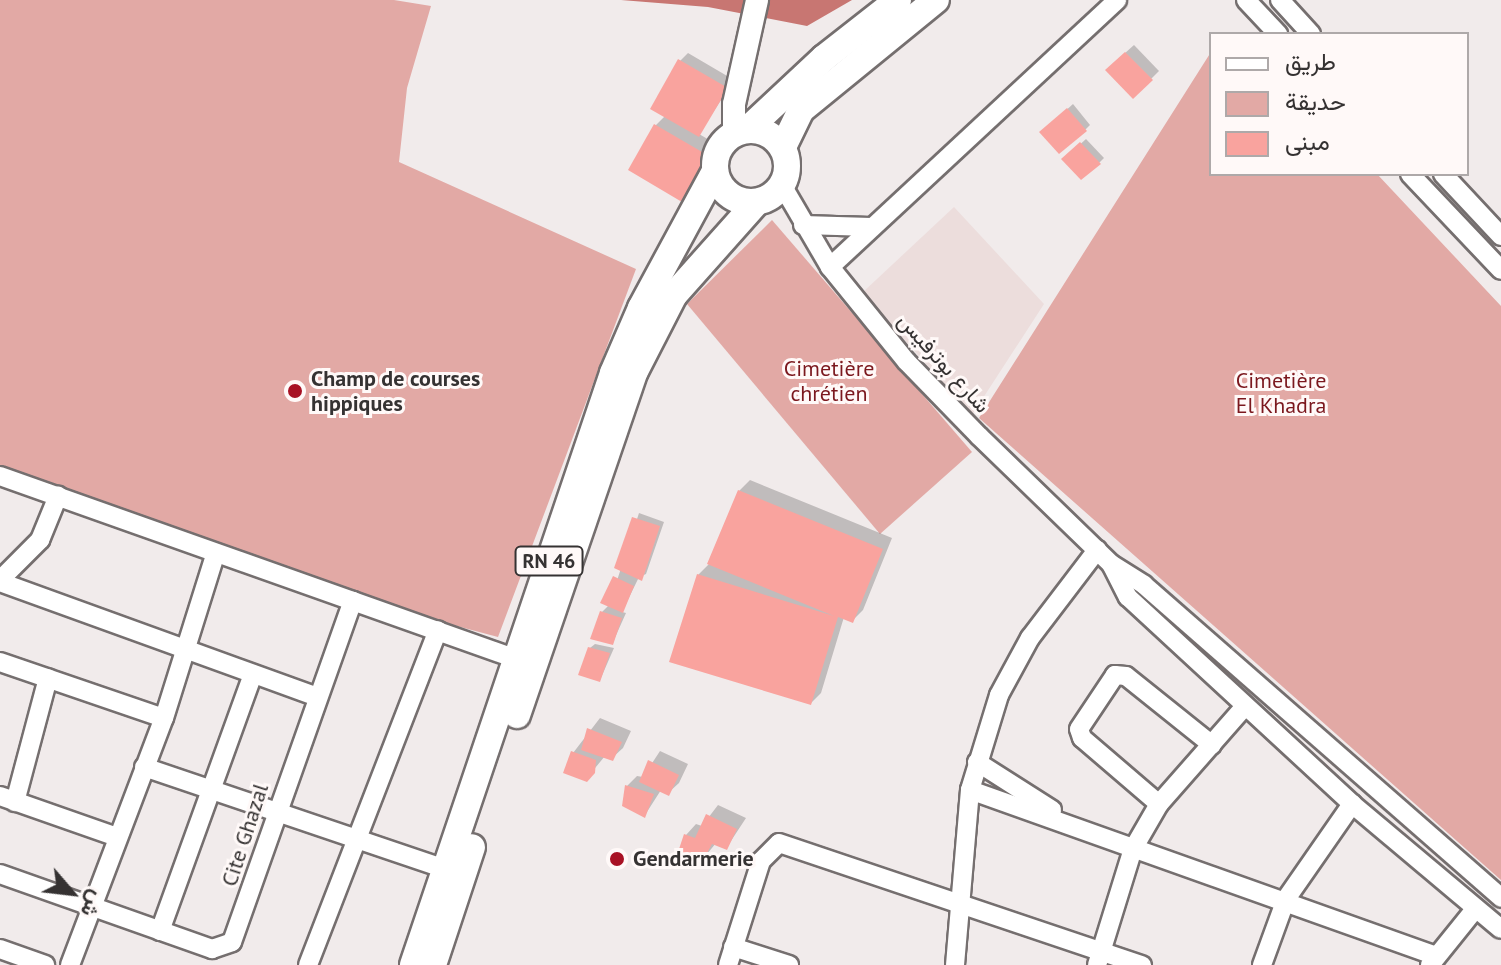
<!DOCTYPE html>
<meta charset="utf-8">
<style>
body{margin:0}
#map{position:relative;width:1501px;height:965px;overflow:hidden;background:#f1ebeb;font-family:"PT Sans",Vazirmatn,sans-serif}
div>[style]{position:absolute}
.built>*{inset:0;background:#ecdddc}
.green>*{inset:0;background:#e2a9a5}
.water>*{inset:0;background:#c87672}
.shadow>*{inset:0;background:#0003}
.building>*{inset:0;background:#f9a39e}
.roads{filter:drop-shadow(2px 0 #756f6f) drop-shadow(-2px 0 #756f6f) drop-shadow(0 2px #756f6f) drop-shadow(0 -2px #756f6f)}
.minor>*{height:18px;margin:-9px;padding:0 9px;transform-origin:9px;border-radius:9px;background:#fff}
.major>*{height:22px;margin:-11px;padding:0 11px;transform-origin:11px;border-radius:11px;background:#fff}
.highway>*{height:26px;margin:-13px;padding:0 13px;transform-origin:13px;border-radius:13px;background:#fff}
.highway>.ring{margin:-13px;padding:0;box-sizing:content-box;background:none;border:26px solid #fff;border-radius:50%}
.dots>*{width:22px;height:22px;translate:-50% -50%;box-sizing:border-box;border:4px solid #fff9f8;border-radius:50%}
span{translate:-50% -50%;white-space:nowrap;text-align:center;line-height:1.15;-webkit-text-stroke:6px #fff9f8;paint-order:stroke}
.shield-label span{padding:2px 6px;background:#fff9f8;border:2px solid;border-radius:6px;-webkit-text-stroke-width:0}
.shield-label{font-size:20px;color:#353232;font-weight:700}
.street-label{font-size:22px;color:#353232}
.park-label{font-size:22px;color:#7b181e}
.poi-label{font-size:22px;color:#353232;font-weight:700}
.left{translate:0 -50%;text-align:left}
.legend{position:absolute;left:1209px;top:32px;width:260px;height:144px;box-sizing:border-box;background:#fff9f8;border:2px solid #aea9a9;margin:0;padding:10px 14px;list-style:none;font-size:24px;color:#353232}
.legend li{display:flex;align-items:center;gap:16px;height:40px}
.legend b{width:40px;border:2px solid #aea9a9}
.north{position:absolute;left:32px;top:853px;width:80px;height:80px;-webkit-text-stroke:6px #fff9f8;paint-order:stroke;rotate:118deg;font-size:22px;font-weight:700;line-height:32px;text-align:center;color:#353232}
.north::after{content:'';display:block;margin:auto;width:28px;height:36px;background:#353232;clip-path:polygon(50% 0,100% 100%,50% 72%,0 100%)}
</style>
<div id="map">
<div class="built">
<i style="clip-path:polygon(954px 207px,1044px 304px,972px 415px,862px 293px)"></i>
</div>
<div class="green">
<i style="clip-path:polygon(0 0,394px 0,431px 6px,407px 88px,399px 162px,636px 269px,498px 637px,363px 601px,0 473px)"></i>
<i style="clip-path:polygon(1211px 52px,1211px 174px,1377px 174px,1501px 306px,1501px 880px,979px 418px)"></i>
<i style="clip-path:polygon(772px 220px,972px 452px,880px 534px,687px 304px)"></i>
</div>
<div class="water">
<i style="clip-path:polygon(621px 0,852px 0,807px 26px,708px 7px)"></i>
</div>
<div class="shadow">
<i style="clip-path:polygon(1134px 45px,1159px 71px,1133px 97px,1115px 62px)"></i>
<i style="clip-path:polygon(688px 53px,734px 80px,699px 134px,718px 145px,682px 199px,655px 126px,666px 115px,680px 61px)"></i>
<i style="clip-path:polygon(1073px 104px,1090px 125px,1085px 130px,1042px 132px)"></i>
<i style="clip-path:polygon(1086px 139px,1104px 158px,1099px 163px,1064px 159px)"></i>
<i style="clip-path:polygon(750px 480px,892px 538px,863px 610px,852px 621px,844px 617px,821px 693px,811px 703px,698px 575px,709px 564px,739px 491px)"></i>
<i style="clip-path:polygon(639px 513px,664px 522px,646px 574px,639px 577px,622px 612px,626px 613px,613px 642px,602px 612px,609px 605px)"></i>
<i style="clip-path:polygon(595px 644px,614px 648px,600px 680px,590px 648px)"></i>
<i style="clip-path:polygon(600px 718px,631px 731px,623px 748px,612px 758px,605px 756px,586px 779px,573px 753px)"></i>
<i style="clip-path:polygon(660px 751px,688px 764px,679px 783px,668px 793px,661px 790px,645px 815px,627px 786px,637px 776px,643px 777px)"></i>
<i style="clip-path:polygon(718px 805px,746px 818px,727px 847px,716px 843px,699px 864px,686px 835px,696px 824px,702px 826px)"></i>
</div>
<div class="building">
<i style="clip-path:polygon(1125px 52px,1153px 80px,1133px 99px,1105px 70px)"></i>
<i style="clip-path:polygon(678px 59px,728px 88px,699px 137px,650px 109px)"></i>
<i style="clip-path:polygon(1067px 108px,1087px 131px,1059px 154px,1039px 132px)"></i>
<i style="clip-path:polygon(654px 124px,709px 156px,682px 202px,628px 170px)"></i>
<i style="clip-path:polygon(1080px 142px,1101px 164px,1081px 180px,1061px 159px)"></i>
<i style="clip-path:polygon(738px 490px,883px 549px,853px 623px,838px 617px,811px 705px,669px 662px,697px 574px,834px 616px,707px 564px)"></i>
<i style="clip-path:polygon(632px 517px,660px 526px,642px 581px,614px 568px)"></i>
<i style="clip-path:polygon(613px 576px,634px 586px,623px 613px,600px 603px)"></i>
<i style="clip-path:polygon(600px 611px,622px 618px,613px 645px,590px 639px)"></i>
<i style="clip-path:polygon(588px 647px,610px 653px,600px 682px,578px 675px)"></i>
<i style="clip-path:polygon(587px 728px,622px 742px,613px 761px,581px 750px)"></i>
<i style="clip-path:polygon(571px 751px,596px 760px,595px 773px,587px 782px,563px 773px)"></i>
<i style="clip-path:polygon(648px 760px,679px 775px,669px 796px,639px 782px)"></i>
<i style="clip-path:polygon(625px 785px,654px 794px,645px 818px,622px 806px)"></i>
<i style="clip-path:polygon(706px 814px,737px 829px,727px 850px,712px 844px,700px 866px,676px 858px,684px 834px,695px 838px)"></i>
</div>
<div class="roads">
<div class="minor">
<i style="left:1246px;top:0;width:47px;rotate:46.7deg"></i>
<i style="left:1280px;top:0;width:46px;rotate:47.6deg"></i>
<i style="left:1410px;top:174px;width:132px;rotate:46.5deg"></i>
<i style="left:1443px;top:174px;width:85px;rotate:46.9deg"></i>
<i style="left:782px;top:185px;width:95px;rotate:59.7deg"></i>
<i style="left:830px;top:267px;width:122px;rotate:51deg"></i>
<i style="left:907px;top:362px;width:103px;rotate:45.8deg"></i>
<i style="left:979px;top:436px;width:184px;rotate:44.1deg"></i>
<i style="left:1111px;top:564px;width:39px;rotate:32deg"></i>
<i style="left:1144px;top:585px;width:475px;rotate:41.2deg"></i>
<i style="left:803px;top:225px;width:68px;rotate:1.7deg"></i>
<i style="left:830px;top:267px;width:392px;rotate:-42.9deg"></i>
<i style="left:0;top:476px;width:557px;rotate:19.51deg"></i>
<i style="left:1112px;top:566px;width:35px;rotate:63deg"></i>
<i style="left:1128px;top:597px;width:305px;rotate:42.7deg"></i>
<i style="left:1352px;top:804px;width:194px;rotate:40deg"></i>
<i style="left:0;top:580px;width:57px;rotate:-45deg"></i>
<i style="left:40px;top:540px;width:48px;rotate:-67.8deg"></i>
<i style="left:0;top:582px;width:337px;rotate:19.9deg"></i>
<i style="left:0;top:662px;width:173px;rotate:18.9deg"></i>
<i style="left:977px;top:762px;width:89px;rotate:32.6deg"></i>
<i style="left:144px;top:767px;width:319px;rotate:18.7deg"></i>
<i style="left:970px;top:790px;width:492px;rotate:19.6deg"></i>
<i style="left:0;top:796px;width:124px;rotate:19.3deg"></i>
<i style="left:15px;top:802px;width:128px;rotate:-75.1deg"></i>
<i style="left:1159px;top:804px;width:101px;rotate:-139.4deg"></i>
<i style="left:1082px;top:738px;width:9px;rotate:-108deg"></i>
<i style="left:1079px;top:729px;width:65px;rotate:-56.3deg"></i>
<i style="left:1115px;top:675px;width:11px;rotate:5deg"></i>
<i style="left:1126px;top:676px;width:110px;rotate:38.7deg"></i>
<i style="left:0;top:874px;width:225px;rotate:19.5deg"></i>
<i style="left:212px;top:949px;width:21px;rotate:-19deg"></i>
<i style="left:232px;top:942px;width:362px;rotate:-70.5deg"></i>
<i style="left:160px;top:931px;width:273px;rotate:-70.1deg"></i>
<i style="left:733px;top:947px;width:59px;rotate:17.8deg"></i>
<i style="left:0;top:949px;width:48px;rotate:19.6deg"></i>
<i style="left:70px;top:965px;width:264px;rotate:-69.2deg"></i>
<i style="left:164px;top:718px;width:171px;rotate:-72.6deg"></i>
<i style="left:308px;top:965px;width:359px;rotate:-68.8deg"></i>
<i style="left:728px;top:965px;width:109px;rotate:-72.4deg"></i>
<i style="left:761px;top:861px;width:25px;rotate:-45deg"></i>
<i style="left:779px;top:843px;width:383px;rotate:18.6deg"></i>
<i style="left:955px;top:965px;width:176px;rotate:-85.1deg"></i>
<i style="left:970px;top:790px;width:99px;rotate:-73deg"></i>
<i style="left:999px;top:695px;width:65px;rotate:-61.5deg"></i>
<i style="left:1030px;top:638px;width:111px;rotate:-52.7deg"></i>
<i style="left:1097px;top:965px;width:121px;rotate:-72.8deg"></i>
<i style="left:1133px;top:849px;width:52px;rotate:-60deg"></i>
<i style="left:1159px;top:804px;width:130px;rotate:-48.7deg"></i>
<i style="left:1262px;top:965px;width:70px;rotate:-70deg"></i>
<i style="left:1286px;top:899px;width:116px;rotate:-55.2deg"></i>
<i style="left:1430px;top:965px;width:73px;rotate:-51.1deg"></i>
</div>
<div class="major">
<i style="left:734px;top:134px;width:30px;rotate:-90deg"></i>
<i style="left:734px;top:104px;width:107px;rotate:-77.5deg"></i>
</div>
<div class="highway">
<i style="left:748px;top:129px;width:104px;rotate:-43.1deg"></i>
<i style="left:824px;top:58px;width:94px;rotate:-38.1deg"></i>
<i class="ring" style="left:715px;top:130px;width:46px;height:46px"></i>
<i style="left:783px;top:147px;width:41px;rotate:-64.1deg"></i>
<i style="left:801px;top:110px;width:174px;rotate:-39.2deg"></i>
<i style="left:517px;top:715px;width:364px;rotate:-71.1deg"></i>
<i style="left:635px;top:371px;width:85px;rotate:-62.8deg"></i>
<i style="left:674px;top:295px;width:125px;rotate:-48.3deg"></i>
<i style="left:413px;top:965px;width:625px;rotate:-71.33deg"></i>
<i style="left:613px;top:373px;width:71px;rotate:-66.7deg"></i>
<i style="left:641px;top:308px;width:156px;rotate:-61.6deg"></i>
<i style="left:433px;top:965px;width:124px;rotate:-71.7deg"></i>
</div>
</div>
<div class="dots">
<i style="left:295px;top:391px;background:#a81124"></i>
<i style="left:617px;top:859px;background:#a81124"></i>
</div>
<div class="shield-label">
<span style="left:549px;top:561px">RN 46</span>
</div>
<div class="street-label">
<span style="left:944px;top:363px;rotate:48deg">شارع بوترفيس</span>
<span style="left:245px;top:835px;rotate:-72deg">Cite Ghazal</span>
</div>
<div class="park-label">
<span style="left:829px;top:381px">Cimetière<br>chrétien</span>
<span style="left:1281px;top:393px">Cimetière<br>El Khadra</span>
</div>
<div class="poi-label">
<span class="left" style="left:311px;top:391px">Champ de courses<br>hippiques</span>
<span class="left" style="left:633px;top:859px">Gendarmerie</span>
</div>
<ul class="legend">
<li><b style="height:10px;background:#fff"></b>طريق</li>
<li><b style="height:22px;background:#e2a9a5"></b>حديقة</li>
<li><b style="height:22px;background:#f9a39e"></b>مبنى</li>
</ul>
<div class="north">ش</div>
</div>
